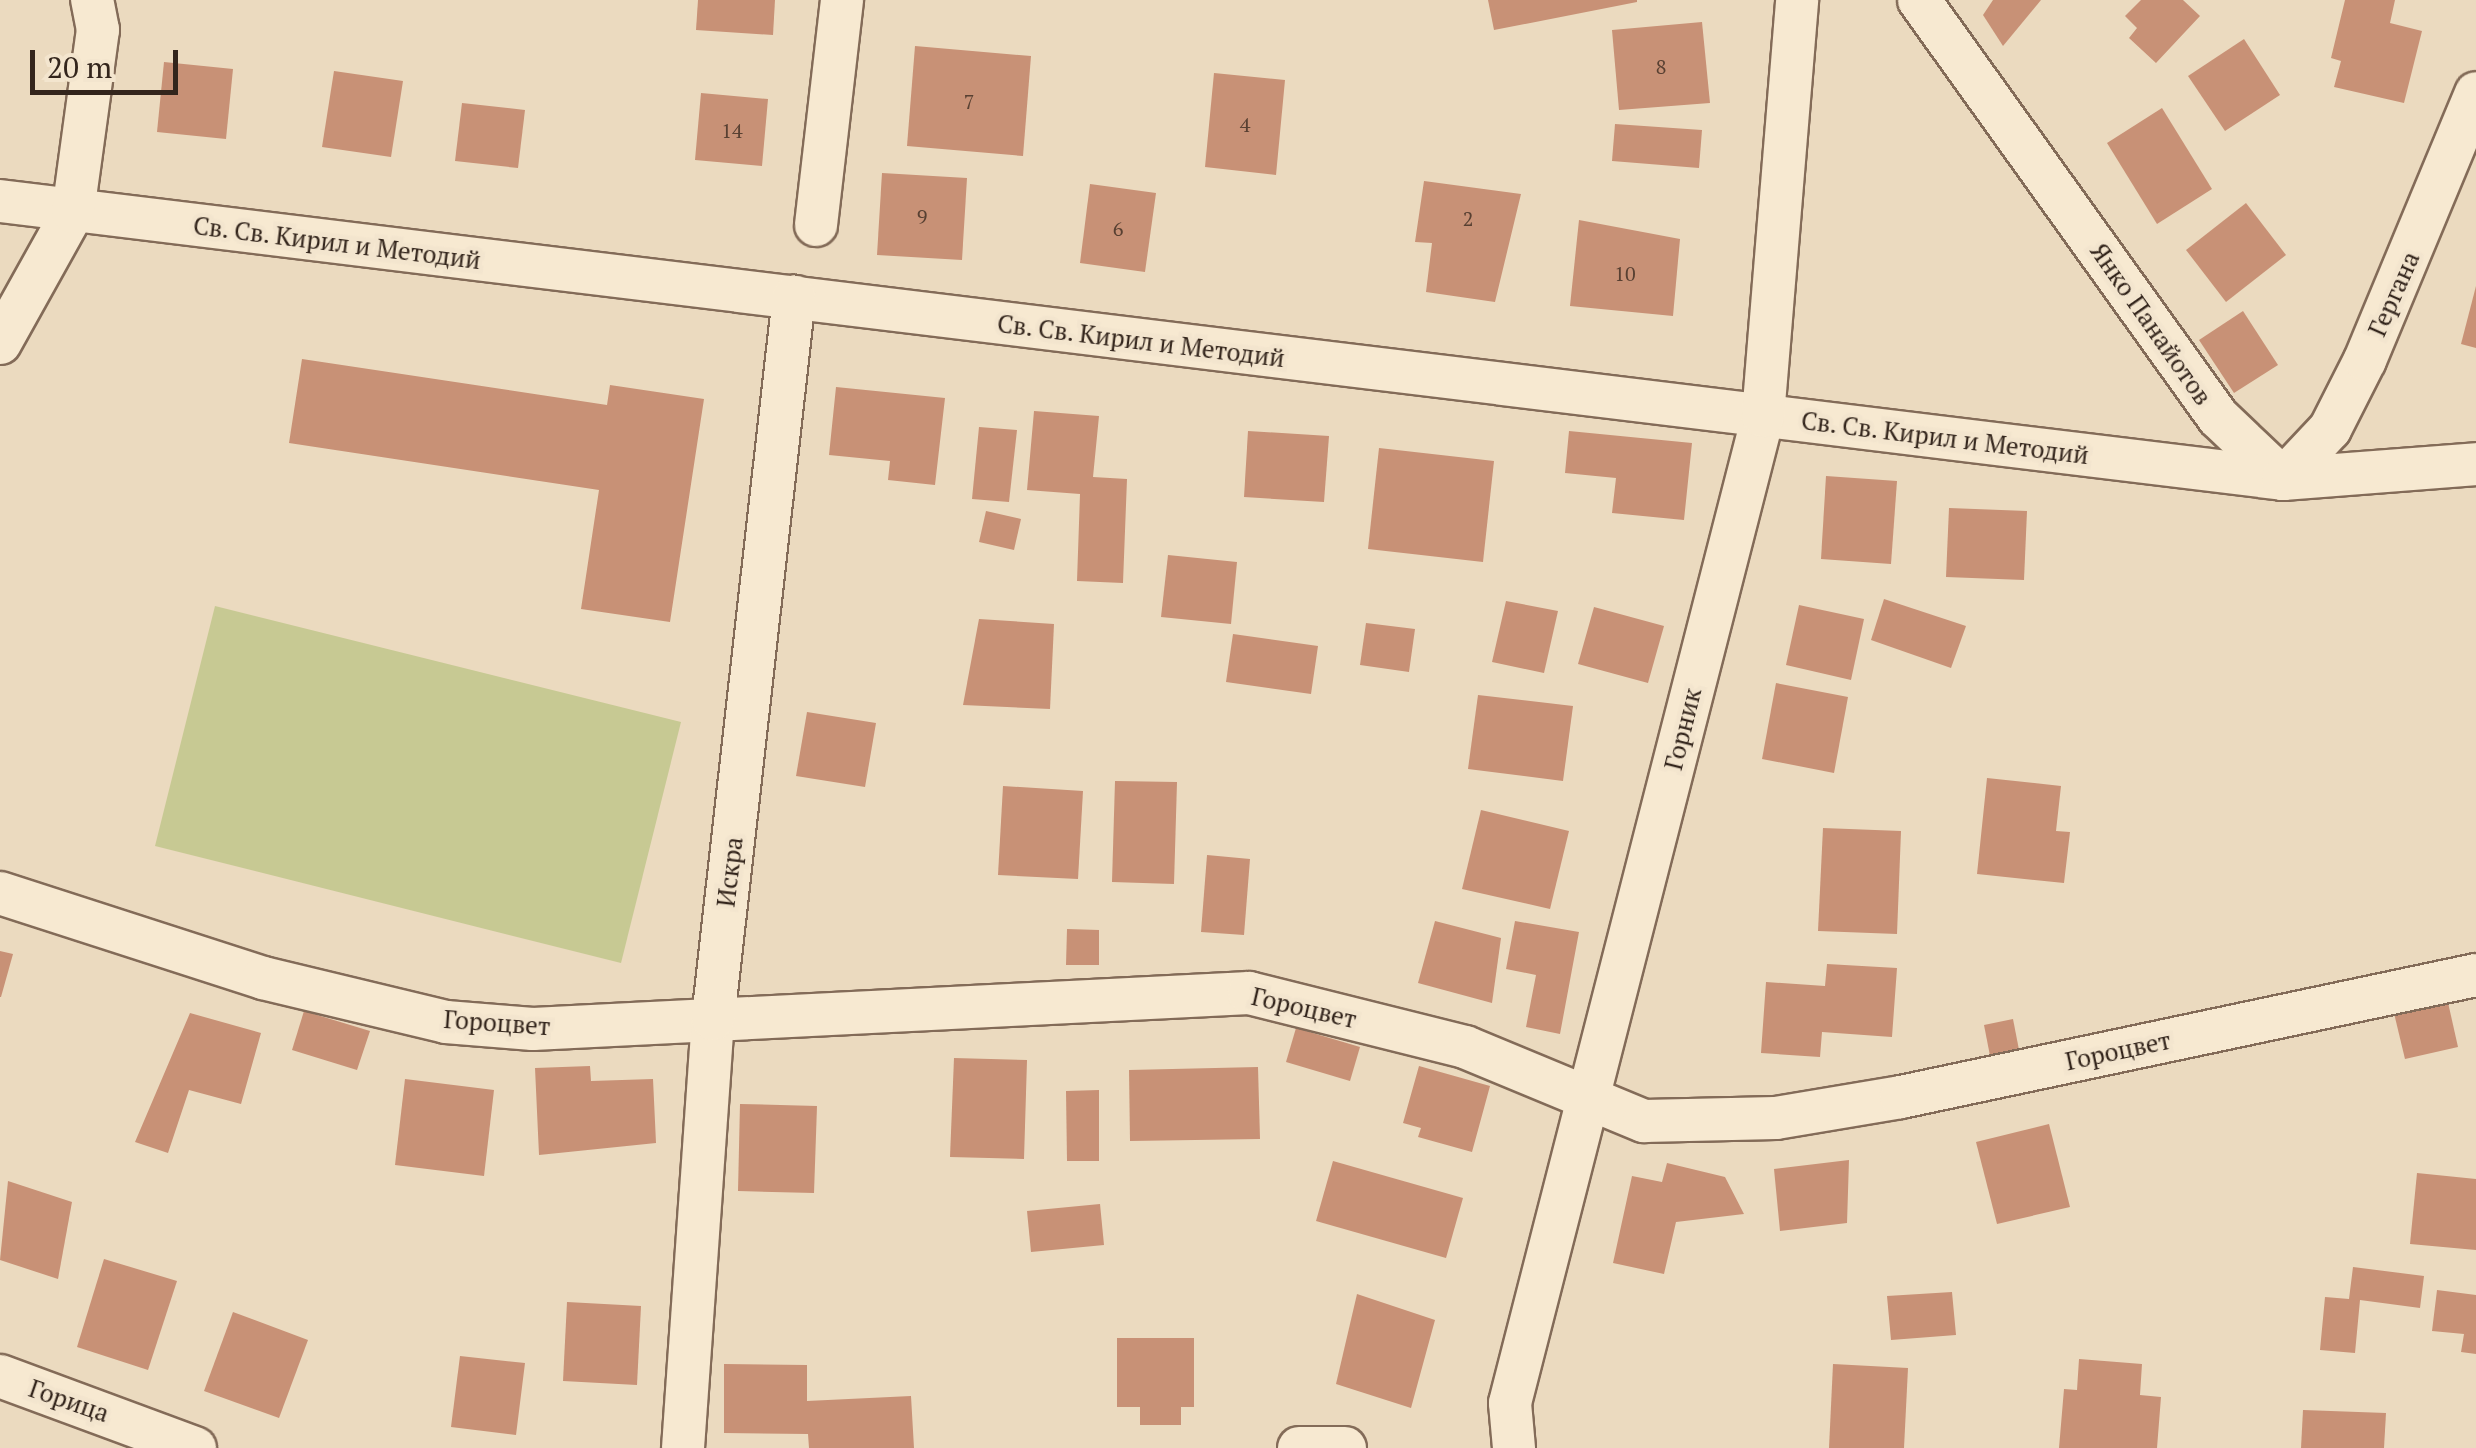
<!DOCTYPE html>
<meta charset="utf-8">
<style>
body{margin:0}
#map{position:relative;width:2476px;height:1448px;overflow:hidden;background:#ebdabf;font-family:"PT Serif",serif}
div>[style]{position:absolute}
.green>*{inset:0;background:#c7c993}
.building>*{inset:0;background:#c89176}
.roads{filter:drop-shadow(2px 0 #836b58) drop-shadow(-2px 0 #836b58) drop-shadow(0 2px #836b58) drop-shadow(0 -2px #836b58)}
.street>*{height:42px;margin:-21px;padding:0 21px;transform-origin:21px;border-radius:21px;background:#f7e9d1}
span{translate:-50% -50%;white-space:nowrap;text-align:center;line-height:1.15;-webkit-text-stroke:9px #f3e5ce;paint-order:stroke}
.number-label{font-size:20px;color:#584032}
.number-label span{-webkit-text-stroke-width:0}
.street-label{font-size:25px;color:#33251c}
.scale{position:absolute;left:30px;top:50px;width:148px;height:45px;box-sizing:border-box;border:5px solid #33251c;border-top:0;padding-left:12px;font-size:30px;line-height:35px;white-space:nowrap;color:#33251c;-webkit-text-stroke:8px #f3e5ce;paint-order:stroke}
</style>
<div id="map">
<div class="green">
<i style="clip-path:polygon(215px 606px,681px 722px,621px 963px,155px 846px)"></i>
</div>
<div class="building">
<i style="clip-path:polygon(698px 0,775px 0,773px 35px,696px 30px)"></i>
<i style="clip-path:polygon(1488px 0,1637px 0,1637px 2px,1494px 30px)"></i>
<i style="clip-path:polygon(1993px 0,2041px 0,2003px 46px,1983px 15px)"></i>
<i style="clip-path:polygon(2141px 0,2183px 0,2200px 16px,2156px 63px,2129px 38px,2137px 28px,2125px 16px)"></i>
<i style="clip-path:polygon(2345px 0,2395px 0,2390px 23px,2422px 31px,2404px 103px,2334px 87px,2341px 61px,2331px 58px)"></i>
<i style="clip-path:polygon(1702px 22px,1710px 103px,1619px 110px,1612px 30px)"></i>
<i style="clip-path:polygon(2244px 39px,2280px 95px,2225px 131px,2188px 76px)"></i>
<i style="clip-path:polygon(915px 46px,1031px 56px,1023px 156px,907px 146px)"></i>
<i style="clip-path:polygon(164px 62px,233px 69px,226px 139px,157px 132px)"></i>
<i style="clip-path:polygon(334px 71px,403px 81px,391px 157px,322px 147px)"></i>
<i style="clip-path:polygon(1214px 73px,1285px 80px,1276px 175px,1205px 167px)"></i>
<i style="clip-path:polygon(701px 93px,768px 99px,762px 166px,695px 160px)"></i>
<i style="clip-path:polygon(462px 103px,525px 110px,518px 168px,455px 161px)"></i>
<i style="clip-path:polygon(2162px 108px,2212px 189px,2157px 224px,2107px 143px)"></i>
<i style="clip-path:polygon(1615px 124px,1702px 130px,1699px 168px,1612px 161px)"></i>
<i style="clip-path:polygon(882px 173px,967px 178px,962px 260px,877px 255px)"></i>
<i style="clip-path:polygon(1424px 181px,1521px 194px,1495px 302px,1426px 292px,1432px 243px,1415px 242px)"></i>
<i style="clip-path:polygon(1090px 184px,1156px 193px,1145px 272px,1080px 263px)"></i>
<i style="clip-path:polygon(2246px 203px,2286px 255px,2226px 302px,2186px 250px)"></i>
<i style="clip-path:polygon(1579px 220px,1680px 239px,1673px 316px,1570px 306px)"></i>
<i style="clip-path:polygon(2476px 286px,2476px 348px,2461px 344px)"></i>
<i style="clip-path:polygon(2243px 311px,2278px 365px,2234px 393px,2199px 340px)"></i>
<i style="clip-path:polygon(302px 359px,607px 405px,610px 385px,704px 399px,670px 622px,581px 609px,599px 490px,289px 443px)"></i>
<i style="clip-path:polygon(836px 387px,945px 398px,935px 485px,888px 480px,890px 461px,829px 455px)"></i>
<i style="clip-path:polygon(1034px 411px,1099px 416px,1093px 477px,1127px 479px,1123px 583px,1077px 581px,1080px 494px,1027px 490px)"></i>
<i style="clip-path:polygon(979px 427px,1017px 430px,1009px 502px,972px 499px)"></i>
<i style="clip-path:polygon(1248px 431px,1329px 436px,1324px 502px,1244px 497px)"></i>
<i style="clip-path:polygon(1569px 431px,1692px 443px,1684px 520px,1612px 513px,1616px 478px,1565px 473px)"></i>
<i style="clip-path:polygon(1379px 448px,1494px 461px,1483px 562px,1368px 549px)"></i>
<i style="clip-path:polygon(1826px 476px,1897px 481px,1891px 564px,1821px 559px)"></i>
<i style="clip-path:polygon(1949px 508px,2027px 511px,2024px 580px,1946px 577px)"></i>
<i style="clip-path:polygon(986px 511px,1021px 519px,1014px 550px,979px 542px)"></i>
<i style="clip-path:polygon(1168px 555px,1237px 562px,1231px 624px,1161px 617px)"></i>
<i style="clip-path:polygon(1884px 599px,1966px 626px,1951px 668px,1871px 640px)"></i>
<i style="clip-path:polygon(1506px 601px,1558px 611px,1544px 673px,1492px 662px)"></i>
<i style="clip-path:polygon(1799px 605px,1864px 619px,1851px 680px,1786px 665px)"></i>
<i style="clip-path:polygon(1594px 607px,1664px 626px,1648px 683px,1578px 664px)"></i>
<i style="clip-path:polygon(979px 619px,1054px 624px,1050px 709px,963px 705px)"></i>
<i style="clip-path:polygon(1366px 623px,1415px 629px,1409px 672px,1360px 665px)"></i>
<i style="clip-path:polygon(1233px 634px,1318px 646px,1311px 694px,1226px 682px)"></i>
<i style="clip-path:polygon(1776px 683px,1848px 697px,1834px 773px,1762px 759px)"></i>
<i style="clip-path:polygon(1478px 695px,1573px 706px,1563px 781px,1468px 769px)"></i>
<i style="clip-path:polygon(807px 712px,876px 723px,865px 787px,796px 776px)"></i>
<i style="clip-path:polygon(1987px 778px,2061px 786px,2056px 831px,2070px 832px,2064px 883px,1977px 874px)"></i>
<i style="clip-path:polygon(1115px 781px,1177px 782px,1174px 884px,1112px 882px)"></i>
<i style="clip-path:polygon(1003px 786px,1083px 791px,1078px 879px,998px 875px)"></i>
<i style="clip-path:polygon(1481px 810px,1569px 831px,1550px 909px,1462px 889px)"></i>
<i style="clip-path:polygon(1823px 828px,1901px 831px,1897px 934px,1818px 931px)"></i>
<i style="clip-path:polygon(1207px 855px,1250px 859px,1244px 935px,1201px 932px)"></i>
<i style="clip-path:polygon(1435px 921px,1501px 938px,1492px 1003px,1418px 983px)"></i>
<i style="clip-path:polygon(1515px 921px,1579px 932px,1560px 1034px,1526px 1027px,1536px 975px,1506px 969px)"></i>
<i style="clip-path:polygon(1067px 929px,1099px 930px,1099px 965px,1066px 965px)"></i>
<i style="clip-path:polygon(0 951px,13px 954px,1px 997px,0 997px)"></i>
<i style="clip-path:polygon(1827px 964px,1897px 968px,1892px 1037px,1822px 1032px,1820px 1057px,1761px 1053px,1766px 982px,1825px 986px)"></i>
<i style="clip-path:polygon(2447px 998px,2458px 1047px,2405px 1059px,2393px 1009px)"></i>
<i style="clip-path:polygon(304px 1011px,370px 1031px,357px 1070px,292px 1050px)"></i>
<i style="clip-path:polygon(190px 1013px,261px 1033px,241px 1104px,189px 1090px,168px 1153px,135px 1142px)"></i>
<i style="clip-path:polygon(2013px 1019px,2020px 1055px,1991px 1061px,1984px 1025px)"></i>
<i style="clip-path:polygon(1296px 1028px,1360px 1047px,1350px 1081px,1286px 1062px)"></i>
<i style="clip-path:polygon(954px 1058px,1027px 1060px,1024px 1159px,950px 1157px)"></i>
<i style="clip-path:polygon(590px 1066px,591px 1081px,653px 1079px,656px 1143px,539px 1155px,535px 1068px)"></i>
<i style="clip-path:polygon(1419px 1066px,1490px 1086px,1472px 1152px,1418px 1137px,1421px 1128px,1403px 1123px)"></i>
<i style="clip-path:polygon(1258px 1067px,1260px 1139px,1130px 1141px,1129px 1070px)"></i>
<i style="clip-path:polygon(405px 1079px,494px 1090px,484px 1176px,395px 1165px)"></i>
<i style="clip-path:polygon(1099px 1090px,1099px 1161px,1067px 1161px,1066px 1091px)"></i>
<i style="clip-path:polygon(740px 1104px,817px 1106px,814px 1193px,738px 1191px)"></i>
<i style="clip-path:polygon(2049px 1124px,2070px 1207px,1997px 1224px,1976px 1142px)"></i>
<i style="clip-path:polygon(1849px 1160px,1847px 1223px,1780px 1231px,1774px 1169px)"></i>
<i style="clip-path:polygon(1333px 1161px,1463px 1198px,1446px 1258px,1316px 1221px)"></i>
<i style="clip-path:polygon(1667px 1163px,1725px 1177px,1744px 1214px,1676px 1222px,1664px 1274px,1613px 1263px,1632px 1176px,1662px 1182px)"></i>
<i style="clip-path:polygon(2417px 1173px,2476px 1179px,2476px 1250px,2410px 1244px)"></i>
<i style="clip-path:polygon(8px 1181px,72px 1202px,58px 1279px,0 1260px)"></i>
<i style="clip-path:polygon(1100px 1204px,1104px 1245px,1031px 1252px,1027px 1211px)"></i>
<i style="clip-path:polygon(104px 1259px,177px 1281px,148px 1370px,77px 1347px)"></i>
<i style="clip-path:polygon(2353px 1267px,2424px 1276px,2420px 1308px,2360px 1300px,2355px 1353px,2320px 1350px,2325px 1297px,2349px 1299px)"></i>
<i style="clip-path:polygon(2437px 1290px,2476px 1295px,2476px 1354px,2461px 1352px,2464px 1334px,2432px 1331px)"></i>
<i style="clip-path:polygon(1952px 1292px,1956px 1335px,1891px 1340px,1887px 1296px)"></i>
<i style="clip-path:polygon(1357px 1294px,1435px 1320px,1411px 1408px,1336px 1384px)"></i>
<i style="clip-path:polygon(567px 1302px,641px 1306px,637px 1385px,563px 1381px)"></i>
<i style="clip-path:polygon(233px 1312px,308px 1340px,279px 1418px,204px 1391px)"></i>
<i style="clip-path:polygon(1117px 1338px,1194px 1338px,1194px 1407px,1181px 1407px,1181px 1425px,1140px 1425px,1140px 1407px,1117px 1407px)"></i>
<i style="clip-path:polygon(460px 1356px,525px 1363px,516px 1435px,451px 1427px)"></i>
<i style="clip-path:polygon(2079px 1359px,2142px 1364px,2140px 1395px,2161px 1397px,2157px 1448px,2059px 1448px,2064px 1389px,2077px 1390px)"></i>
<i style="clip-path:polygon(724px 1364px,807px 1365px,807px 1401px,911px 1396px,914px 1448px,809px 1448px,808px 1434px,724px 1433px)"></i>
<i style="clip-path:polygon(1833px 1364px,1908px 1368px,1904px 1448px,1829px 1448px)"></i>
<i style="clip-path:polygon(2303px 1410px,2386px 1413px,2384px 1448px,2301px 1448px)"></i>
</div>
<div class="roads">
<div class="street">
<i style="left:1919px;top:0;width:513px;rotate:54.36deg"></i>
<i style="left:2218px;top:417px;width:90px;rotate:43.6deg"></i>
<i style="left:0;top:201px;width:2300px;rotate:6.94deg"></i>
<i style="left:2283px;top:479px;width:194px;rotate:-4.4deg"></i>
<i style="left:816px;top:225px;width:226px;rotate:-83.4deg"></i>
<i style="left:0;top:343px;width:150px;rotate:-60.9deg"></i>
<i style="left:73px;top:212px;width:184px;rotate:-82.2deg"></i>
<i style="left:98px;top:30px;width:31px;rotate:-101deg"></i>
<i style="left:2283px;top:479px;width:69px;rotate:-46.8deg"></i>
<i style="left:2330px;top:429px;width:77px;rotate:-63.1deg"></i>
<i style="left:2365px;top:360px;width:289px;rotate:-67.4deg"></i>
<i style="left:0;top:893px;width:276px;rotate:17.9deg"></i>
<i style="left:263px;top:978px;width:188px;rotate:13.5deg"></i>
<i style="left:446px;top:1022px;width:87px;rotate:4.6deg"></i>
<i style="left:533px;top:1029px;width:717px;rotate:-2.88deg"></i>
<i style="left:1249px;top:993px;width:223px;rotate:14deg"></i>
<i style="left:1465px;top:1047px;width:194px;rotate:22.5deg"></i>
<i style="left:1644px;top:1121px;width:132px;rotate:-1.3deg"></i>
<i style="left:1776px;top:1118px;width:127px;rotate:-9.5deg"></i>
<i style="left:1901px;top:1097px;width:588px;rotate:-11.98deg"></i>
<i style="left:0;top:1376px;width:208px;rotate:20.3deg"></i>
<i style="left:683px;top:1448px;width:430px;rotate:-86deg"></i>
<i style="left:713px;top:1019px;width:727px;rotate:-83.6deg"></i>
<i style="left:1299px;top:1448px;width:46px"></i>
<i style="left:1514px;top:1448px;width:45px;rotate:-95.1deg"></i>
<i style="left:1510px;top:1403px;width:1019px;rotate:-75.62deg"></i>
<i style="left:1763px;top:416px;width:417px;rotate:-85.3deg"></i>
</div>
</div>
<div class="number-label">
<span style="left:1661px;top:66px">8</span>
<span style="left:969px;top:101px">7</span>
<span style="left:1245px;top:124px">4</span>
<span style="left:732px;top:130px">14</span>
<span style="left:922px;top:216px">9</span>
<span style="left:1468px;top:218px">2</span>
<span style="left:1118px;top:228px">6</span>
<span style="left:1625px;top:273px">10</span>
</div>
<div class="street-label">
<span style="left:337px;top:243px;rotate:7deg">Св. Св. Кирил и Методий</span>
<span style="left:2394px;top:294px;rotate:-66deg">Гергана</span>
<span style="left:2151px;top:324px;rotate:55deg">Янко Панайотов</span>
<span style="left:1141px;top:341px;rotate:7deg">Св. Св. Кирил и Методий</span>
<span style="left:1945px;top:438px;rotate:7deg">Св. Св. Кирил и Методий</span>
<span style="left:1683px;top:729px;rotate:-76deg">Горник</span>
<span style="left:730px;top:872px;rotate:-83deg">Искра</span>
<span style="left:1304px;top:1008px;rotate:13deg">Гороцвет</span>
<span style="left:497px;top:1023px;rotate:4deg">Гороцвет</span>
<span style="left:2118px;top:1051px;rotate:-12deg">Гороцвет</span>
<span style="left:69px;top:1401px;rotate:19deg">Горица</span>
</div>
<div class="scale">20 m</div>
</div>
